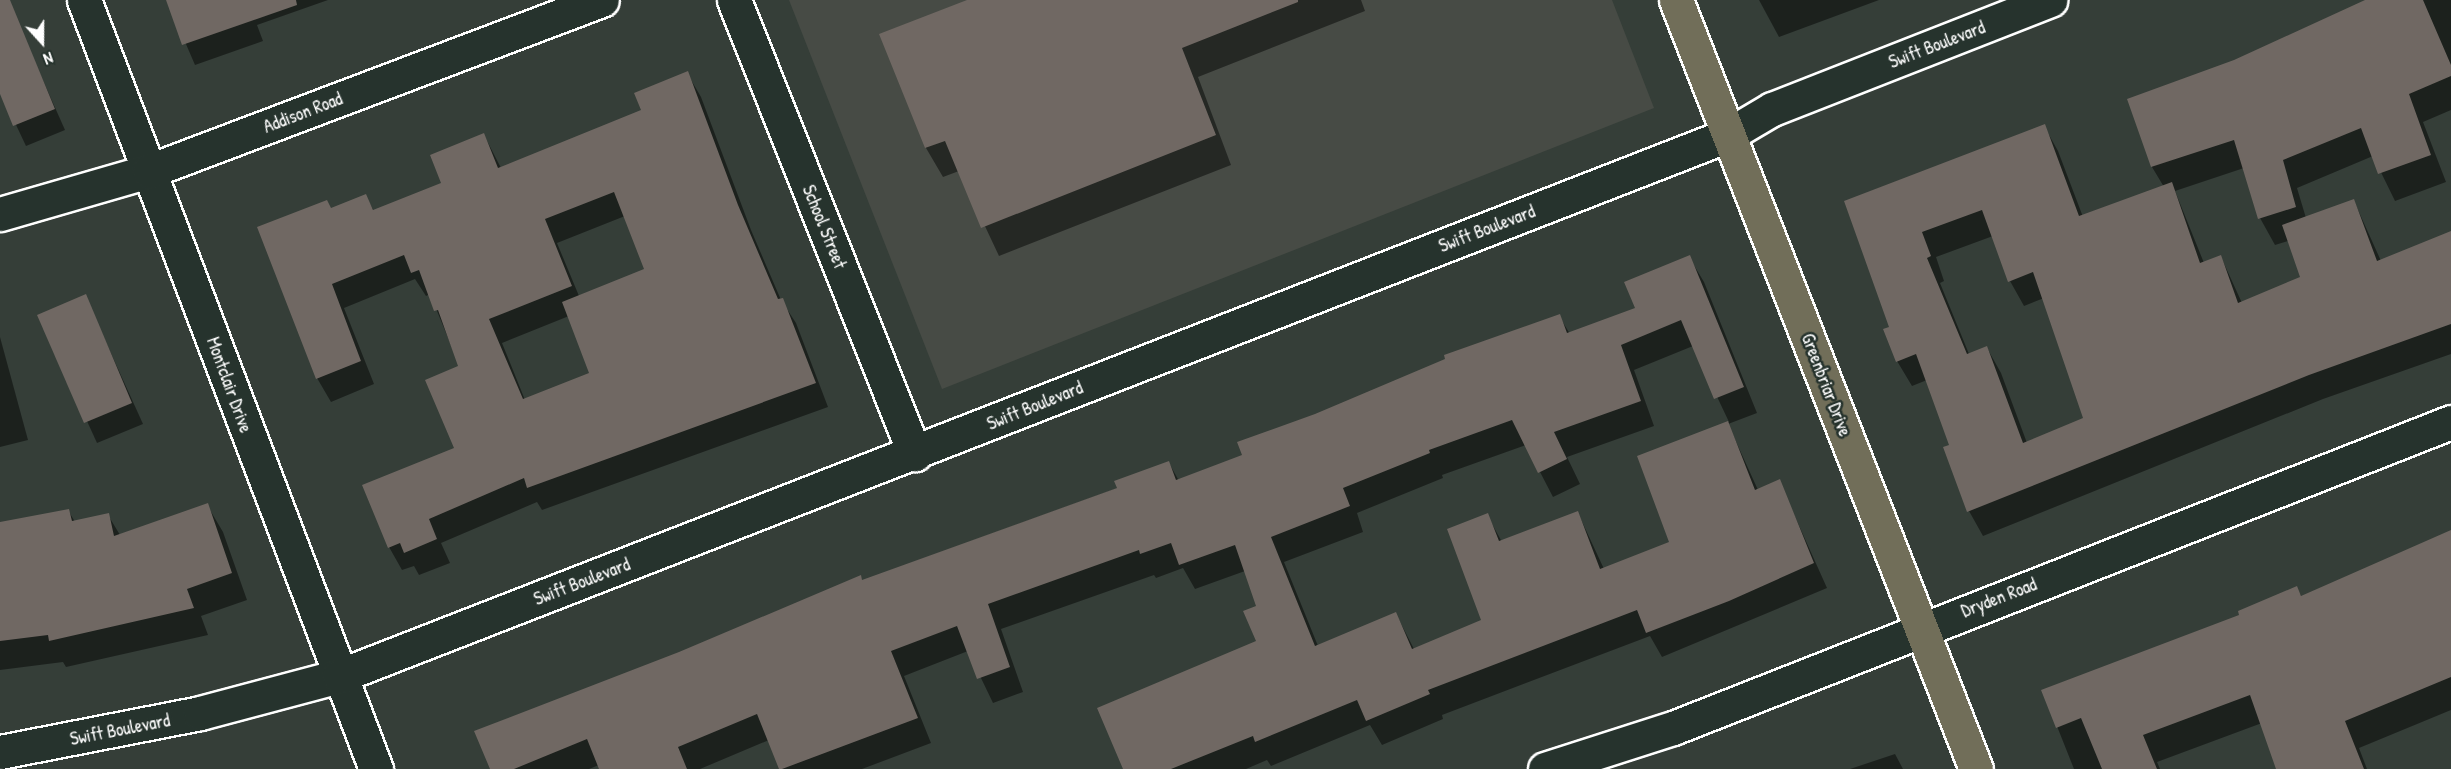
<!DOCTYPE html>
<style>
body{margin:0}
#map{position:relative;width:2451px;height:769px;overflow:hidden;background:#353e38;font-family:"Patrick Hand",sans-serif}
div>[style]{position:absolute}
.built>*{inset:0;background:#474b45}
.shadow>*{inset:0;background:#0007}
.building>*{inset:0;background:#706863}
.roads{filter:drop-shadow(2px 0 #fff) drop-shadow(-2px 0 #fff) drop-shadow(0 2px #fff) drop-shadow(0 -2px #fff)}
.minor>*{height:33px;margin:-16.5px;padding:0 16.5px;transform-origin:16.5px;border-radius:16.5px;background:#26332d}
.major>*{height:33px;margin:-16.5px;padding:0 16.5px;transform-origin:16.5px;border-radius:16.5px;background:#716e59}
span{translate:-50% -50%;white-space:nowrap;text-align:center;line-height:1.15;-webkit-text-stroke:5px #26332d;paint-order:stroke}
.street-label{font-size:18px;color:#fff}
.north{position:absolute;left:12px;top:12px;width:60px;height:60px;-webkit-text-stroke:4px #26332d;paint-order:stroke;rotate:159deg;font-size:16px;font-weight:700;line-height:24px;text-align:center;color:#fff}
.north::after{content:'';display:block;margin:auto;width:21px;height:27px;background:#fff;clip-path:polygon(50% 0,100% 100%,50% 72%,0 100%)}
</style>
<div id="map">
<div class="built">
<i style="clip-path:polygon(789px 0,1612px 0,1654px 108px,942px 389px)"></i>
</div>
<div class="shadow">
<i style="clip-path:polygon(167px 0,328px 0,257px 25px,263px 41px,195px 65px)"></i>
<i style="clip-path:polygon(971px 0,1361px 0,1365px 11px,1198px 77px,1231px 165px,999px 256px,959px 171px,943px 177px,926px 148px,881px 35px)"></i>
<i style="clip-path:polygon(1759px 0,1879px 0,1779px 37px)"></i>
<i style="clip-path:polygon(evenodd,2371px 0,2451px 0,2451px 110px,2423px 122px,2446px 182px,2395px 201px,2373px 156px,2297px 188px,2306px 218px,2354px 201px,2381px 261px,2451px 233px,2451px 354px,2323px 399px,1983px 536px,1969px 511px,1951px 446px,1927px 380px,1912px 386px,1897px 361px,1891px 328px,1846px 202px,2044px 126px,2058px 151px,2083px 217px,2164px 187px,2152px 167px,2129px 100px,2234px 62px,2371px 0,2244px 168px,2260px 218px,2275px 245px,2288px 241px,2302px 278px,2242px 303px,2221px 257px,2204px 263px,2175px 191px,2244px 168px,2371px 0,1993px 236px,2010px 281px,2024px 306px,2044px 298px,2085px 419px,2027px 443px,2001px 373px,1987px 348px,1969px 354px,1940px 283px,1944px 281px,1936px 257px,1993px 236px)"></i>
<i style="clip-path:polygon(17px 22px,65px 130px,26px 146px,0 91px,0 30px)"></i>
<i style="clip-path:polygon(evenodd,687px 73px,701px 97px,751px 230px,781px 300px,796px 323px,828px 407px,542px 510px,537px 502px,441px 543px,450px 563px,419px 575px,414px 566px,402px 570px,389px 547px,456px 449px,460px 367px,430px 294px,426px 296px,415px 279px,344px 308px,374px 384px,331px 402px,317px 378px,331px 209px,365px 196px,374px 211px,443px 184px,484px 135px,501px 168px,643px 111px,687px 73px,625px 216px,646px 270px,579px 296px,557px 243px,625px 216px,687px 73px,569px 316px,591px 374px,525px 400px,502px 343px,569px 316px)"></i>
<i style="clip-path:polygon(evenodd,1689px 257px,1704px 282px,1757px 413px,1728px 424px,1758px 490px,1779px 481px,1827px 588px,1662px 657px,1650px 636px,1442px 715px,1443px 719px,1382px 745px,1370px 725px,1271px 766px,1267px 760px,1246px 769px,1124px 769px,1258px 642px,1258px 607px,1245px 571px,1195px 589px,1183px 568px,1156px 578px,1154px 575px,1001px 629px,1023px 692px,993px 703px,968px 651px,904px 676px,931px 743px,862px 769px,781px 769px,769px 740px,700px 769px,600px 769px,599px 765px,589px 769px,491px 769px,862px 581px,1118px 488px,1169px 463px,1179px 481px,1244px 456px,1316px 415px,1559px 316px,1570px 334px,1637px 309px,1689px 257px,1693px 346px,1729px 422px,1639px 457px,1671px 543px,1604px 569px,1578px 513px,1502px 542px,1487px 515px,1483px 621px,1414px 649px,1396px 614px,1318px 646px,1284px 562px,1363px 532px,1357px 513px,1443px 478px,1442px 475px,1526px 445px,1553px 497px,1580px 484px,1567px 457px,1654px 426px,1634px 370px,1693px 346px)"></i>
<i style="clip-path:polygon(85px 296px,143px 424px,97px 443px,39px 316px)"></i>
<i style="clip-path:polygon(0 337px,28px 440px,0 447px)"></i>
<i style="clip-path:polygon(207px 505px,223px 532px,247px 600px,201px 616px,208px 635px,66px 667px,63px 662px,0 670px,0 523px,68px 510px,75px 522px,108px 515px,120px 535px)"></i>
<i style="clip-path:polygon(2451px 534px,2451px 710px,2359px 748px,2367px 769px,2278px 769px,2262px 723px,2157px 762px,2160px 769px,2074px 769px,2043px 691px,2241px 616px,2296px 588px,2302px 597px)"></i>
<i style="clip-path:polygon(1895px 754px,1903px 769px,1850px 769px)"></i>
</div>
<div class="building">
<i style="clip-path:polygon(0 0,10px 0,55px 109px,13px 126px,0 94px)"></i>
<i style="clip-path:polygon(166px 0,296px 0,297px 5px,182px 45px)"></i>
<i style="clip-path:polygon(967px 0,1298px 0,1298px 2px,1182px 48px,1216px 135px,981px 228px,945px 141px,925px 148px,879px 34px)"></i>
<i style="clip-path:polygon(2365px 0,2423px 0,2451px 65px,2451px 76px,2409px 94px,2431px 155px,2378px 174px,2361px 128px,2283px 160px,2296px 207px,2258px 219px,2234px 140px,2151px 167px,2127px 99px,2234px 60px)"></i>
<i style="clip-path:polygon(evenodd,688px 71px,738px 205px,778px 299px,783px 298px,816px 383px,527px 488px,524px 478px,429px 519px,437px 539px,404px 553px,400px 543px,388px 548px,362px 485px,454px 448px,425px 380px,458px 366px,438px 310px,434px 311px,419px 270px,411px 273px,404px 255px,332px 284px,361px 361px,316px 379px,257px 227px,327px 200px,331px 208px,366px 194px,373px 210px,441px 183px,430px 155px,484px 133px,498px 168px,641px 110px,634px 93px,688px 71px,614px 192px,644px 269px,562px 302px,589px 373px,523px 399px,489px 319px,572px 286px,545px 219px,614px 192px)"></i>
<i style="clip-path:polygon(evenodd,2045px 124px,2079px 216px,2172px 182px,2200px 263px,2221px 255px,2238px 303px,2300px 277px,2282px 225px,2354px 199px,2377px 261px,2451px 231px,2451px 324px,2309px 375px,1967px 512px,1943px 447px,1949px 445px,1916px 354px,1896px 362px,1883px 329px,1889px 327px,1844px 201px,2045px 124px,1982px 210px,2008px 282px,2033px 272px,2083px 418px,2023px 443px,1987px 346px,1967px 354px,1927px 258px,1931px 256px,1922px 232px,1982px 210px)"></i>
<i style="clip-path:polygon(1690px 255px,1744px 387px,1714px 399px,1681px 320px,1621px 345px,1641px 401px,1554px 432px,1567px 459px,1538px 473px,1512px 420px,1429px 450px,1430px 453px,1343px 488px,1350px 506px,1271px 537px,1315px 646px,1396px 612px,1412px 649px,1481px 620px,1447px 529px,1488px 513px,1499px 541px,1578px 511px,1600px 569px,1669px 542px,1637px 456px,1728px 421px,1755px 490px,1780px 479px,1814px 563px,1729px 601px,1646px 633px,1637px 610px,1428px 690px,1430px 694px,1366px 721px,1357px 700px,1255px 742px,1253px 736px,1171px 769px,1123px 769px,1097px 708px,1256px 641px,1243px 611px,1256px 606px,1235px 545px,1179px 565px,1171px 543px,1140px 554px,1139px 550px,988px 604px,1010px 667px,977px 679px,957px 626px,891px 651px,918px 718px,782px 769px,779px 769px,757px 714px,678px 747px,687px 769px,599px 769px,587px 739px,514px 769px,490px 769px,474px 731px,679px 652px,861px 575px,862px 580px,1117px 488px,1114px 481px,1169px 461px,1176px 480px,1242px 455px,1237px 442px,1315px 414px,1445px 359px,1444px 355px,1560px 314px,1567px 333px,1635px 308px,1624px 282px)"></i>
<i style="clip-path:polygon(86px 294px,132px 403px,84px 423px,37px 315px)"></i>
<i style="clip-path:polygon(208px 503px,232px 573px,187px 589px,194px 608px,49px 641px,48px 635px,0 641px,0 522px,69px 509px,72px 521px,109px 513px,114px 536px)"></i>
<i style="clip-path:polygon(2451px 530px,2451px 677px,2345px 721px,2364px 769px,2276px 769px,2250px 695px,2143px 735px,2157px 769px,2102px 769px,2081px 718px,2056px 728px,2041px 690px,2239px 615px,2238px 611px,2297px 586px,2301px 596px)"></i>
</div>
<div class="roads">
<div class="minor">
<i style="left:84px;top:0;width:823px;rotate:69.21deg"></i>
<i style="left:734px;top:0;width:489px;rotate:68.3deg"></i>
<i style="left:0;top:214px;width:155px;rotate:-16.1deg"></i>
<i style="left:149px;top:171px;width:484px;rotate:-20.7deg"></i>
<i style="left:0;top:752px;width:204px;rotate:-11deg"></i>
<i style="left:200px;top:713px;width:144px;rotate:-14.9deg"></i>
<i style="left:339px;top:676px;width:1491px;rotate:-21.28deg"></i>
<i style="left:1728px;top:135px;width:51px;rotate:-30.6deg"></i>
<i style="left:1772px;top:109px;width:299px;rotate:-21.4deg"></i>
<i style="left:1545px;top:769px;width:134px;rotate:-17.8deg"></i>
<i style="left:1673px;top:728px;width:836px;rotate:-21.47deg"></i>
</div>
<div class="major">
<i style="left:1676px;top:0;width:825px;rotate:68.69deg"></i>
</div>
</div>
<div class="street-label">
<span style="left:1937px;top:45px;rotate:-21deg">Swift Boulevard</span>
<span style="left:303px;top:113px;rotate:-21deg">Addison Road</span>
<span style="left:824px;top:227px;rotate:68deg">School Street</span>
<span style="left:1487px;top:229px;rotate:-21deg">Swift Boulevard</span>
<span style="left:229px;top:385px;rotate:70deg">Montclair Drive</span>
<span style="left:1826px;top:385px;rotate:69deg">Greenbriar Drive</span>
<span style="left:1035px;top:406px;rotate:-22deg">Swift Boulevard</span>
<span style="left:582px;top:582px;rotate:-21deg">Swift Boulevard</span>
<span style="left:1999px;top:598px;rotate:-21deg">Dryden Road</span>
<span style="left:120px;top:730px;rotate:-11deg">Swift Boulevard</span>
</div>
<div class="north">N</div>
</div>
